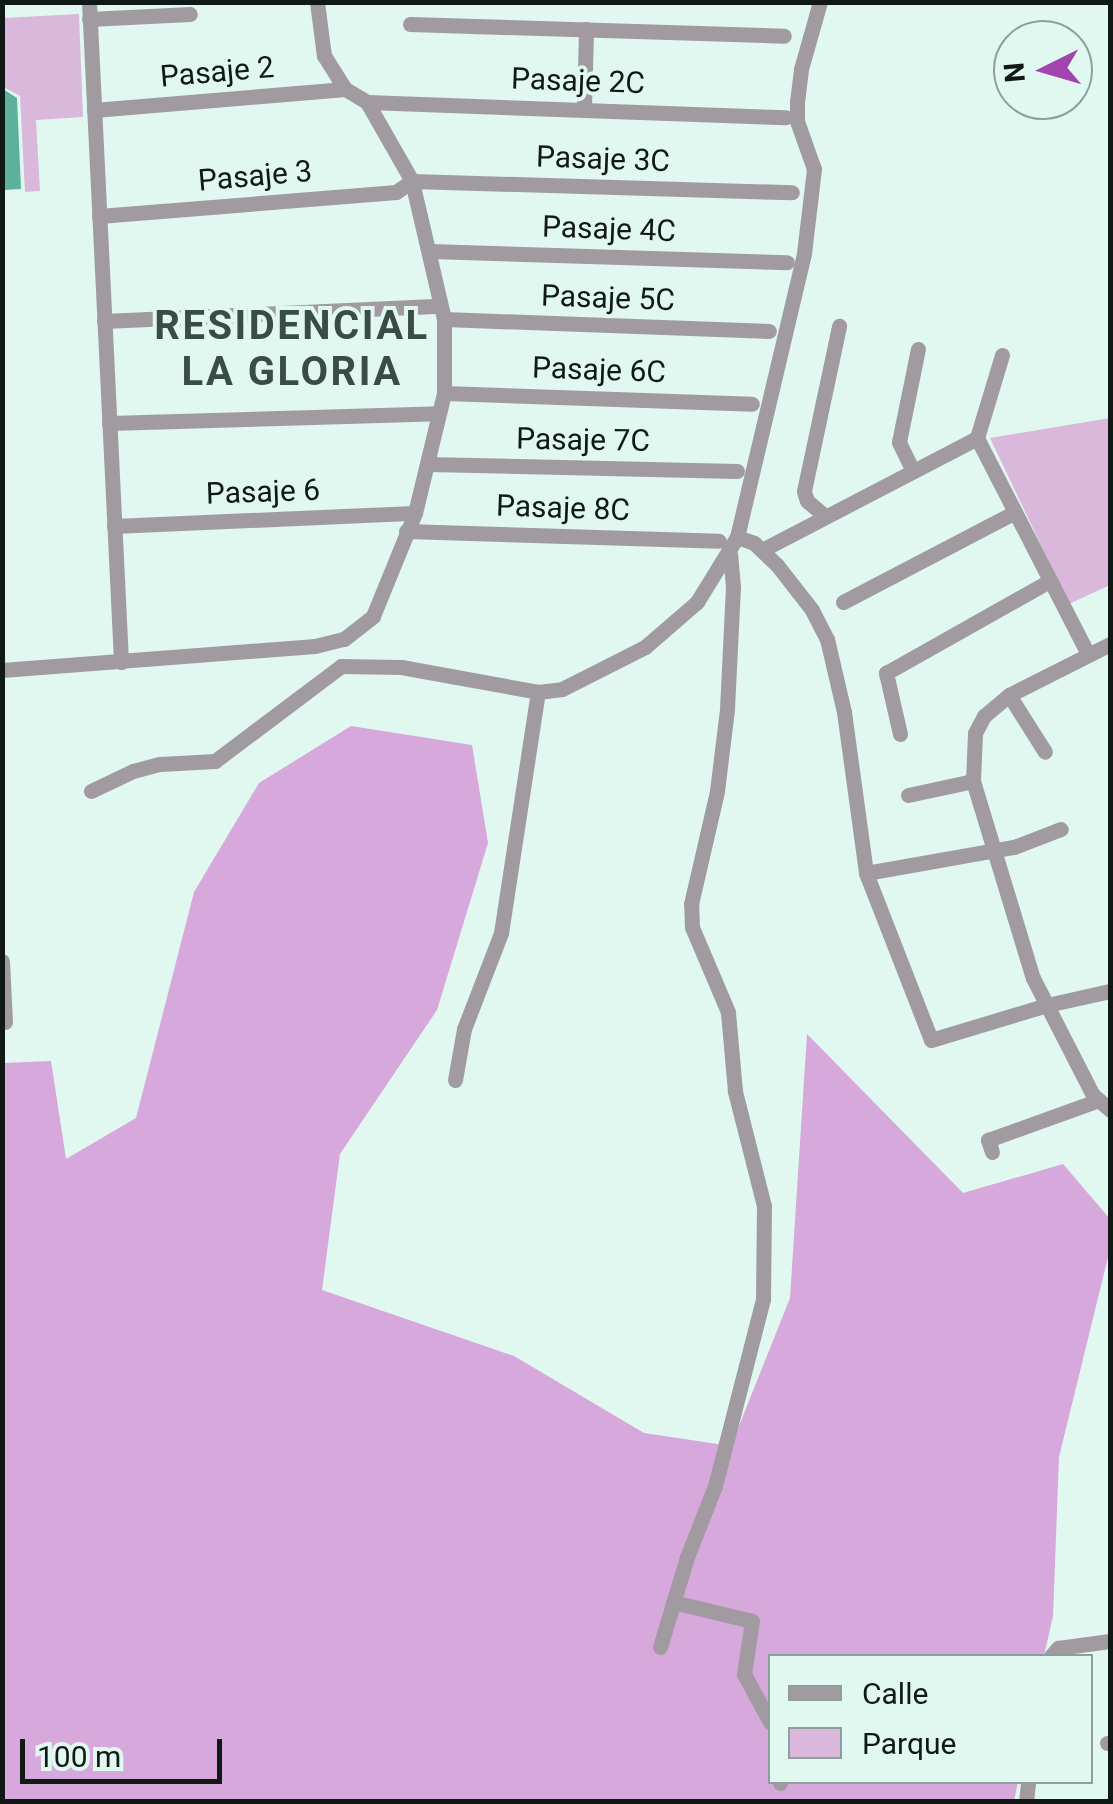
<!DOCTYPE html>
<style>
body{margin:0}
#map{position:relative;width:1113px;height:1804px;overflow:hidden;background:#e1f8f1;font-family:Roboto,sans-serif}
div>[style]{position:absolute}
.green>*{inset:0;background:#d9b8dc}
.forest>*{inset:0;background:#d6a8dc}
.water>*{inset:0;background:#5db09a}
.minor>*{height:15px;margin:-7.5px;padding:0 7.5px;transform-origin:7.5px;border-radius:7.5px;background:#a19ba1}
span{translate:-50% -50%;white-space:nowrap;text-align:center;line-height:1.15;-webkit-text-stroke:8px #e1f8f1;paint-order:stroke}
.street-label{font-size:30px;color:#111917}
.district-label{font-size:40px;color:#394c46;font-weight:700;letter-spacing:2.5px}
.frame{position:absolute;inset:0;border:5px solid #111917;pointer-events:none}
.legend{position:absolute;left:768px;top:1654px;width:325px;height:130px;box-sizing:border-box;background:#e1f8f1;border:2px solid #8e9f9a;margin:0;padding:12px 18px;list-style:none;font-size:30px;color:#111917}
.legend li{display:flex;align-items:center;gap:20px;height:50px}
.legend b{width:50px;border:2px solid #8e9f9a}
.north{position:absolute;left:993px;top:20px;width:100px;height:100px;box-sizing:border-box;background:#e1f8f1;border:2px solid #8e9f9a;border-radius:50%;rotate:265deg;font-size:28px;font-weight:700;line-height:40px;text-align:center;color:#111917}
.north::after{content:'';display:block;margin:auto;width:35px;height:45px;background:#a245ae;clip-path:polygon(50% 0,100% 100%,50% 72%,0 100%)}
.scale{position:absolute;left:20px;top:1739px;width:202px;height:45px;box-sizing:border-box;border:5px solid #111917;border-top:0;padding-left:12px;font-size:30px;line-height:35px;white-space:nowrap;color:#111917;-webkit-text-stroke:8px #e1f8f1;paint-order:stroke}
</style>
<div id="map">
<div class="green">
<i style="clip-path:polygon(79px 14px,83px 117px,36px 120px,40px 191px,25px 192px,20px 96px,3px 87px,3px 18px)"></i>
<i style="clip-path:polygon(1110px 418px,1110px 585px,1069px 604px,990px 438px)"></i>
</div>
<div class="forest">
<i style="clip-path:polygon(351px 726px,472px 745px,488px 843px,437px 1010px,340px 1154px,322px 1290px,514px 1356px,644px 1433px,731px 1446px,790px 1298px,807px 1034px,963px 1193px,1063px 1164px,1110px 1219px,1110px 1249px,1059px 1457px,1053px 1616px,1044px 1656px,770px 1656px,770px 1782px,1018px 1782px,1014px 1801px,3px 1802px,3px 1063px,51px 1061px,66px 1159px,136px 1118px,194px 892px,259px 783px)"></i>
</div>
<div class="water">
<i style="clip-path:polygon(3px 89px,17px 98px,21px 189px,3px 190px)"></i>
</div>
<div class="minor">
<i style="left:89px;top:2px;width:661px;rotate:87.22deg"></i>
<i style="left:89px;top:19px;width:101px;rotate:-2.8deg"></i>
<i style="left:410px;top:24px;width:374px;rotate:1.8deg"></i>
<i style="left:367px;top:102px;width:419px;rotate:2.1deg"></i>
<i style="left:584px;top:108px;width:79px;rotate:-88.5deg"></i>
<i style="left:94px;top:110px;width:252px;rotate:-4.8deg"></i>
<i style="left:99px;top:216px;width:298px;rotate:-4.6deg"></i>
<i style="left:396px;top:192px;width:19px;rotate:-35deg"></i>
<i style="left:412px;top:181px;width:380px;rotate:1.7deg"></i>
<i style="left:430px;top:251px;width:357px;rotate:1.8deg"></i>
<i style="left:444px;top:319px;width:325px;rotate:2.1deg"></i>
<i style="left:104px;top:321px;width:336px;rotate:-2.6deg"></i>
<i style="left:1002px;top:355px;width:87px;rotate:106.8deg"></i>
<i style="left:977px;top:438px;width:241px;rotate:62.8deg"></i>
<i style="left:444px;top:393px;width:308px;rotate:2deg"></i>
<i style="left:109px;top:423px;width:330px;rotate:-1.7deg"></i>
<i style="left:427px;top:464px;width:310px;rotate:1.3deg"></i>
<i style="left:913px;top:471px;width:32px;rotate:-116deg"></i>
<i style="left:899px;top:442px;width:95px;rotate:-78.5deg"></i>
<i style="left:825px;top:516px;width:23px;rotate:-140deg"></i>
<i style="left:807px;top:501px;width:10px;rotate:-107deg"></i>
<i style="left:804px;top:491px;width:169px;rotate:-78deg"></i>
<i style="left:114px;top:526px;width:301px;rotate:-2.5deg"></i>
<i style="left:406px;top:531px;width:313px;rotate:1.8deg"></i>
<i style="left:737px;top:537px;width:18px;rotate:19deg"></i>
<i style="left:754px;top:543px;width:32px;rotate:44deg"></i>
<i style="left:777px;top:565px;width:57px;rotate:52.1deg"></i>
<i style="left:812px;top:610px;width:33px;rotate:63deg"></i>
<i style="left:827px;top:639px;width:75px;rotate:76.9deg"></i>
<i style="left:844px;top:712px;width:162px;rotate:82.2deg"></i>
<i style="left:866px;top:873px;width:150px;rotate:-10deg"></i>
<i style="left:1014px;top:847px;width:50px;rotate:-21deg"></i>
<i style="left:762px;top:550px;width:242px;rotate:-27.5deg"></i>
<i style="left:843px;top:602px;width:194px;rotate:-27.6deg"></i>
<i style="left:1110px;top:644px;width:113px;rotate:153.2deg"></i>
<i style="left:1009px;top:695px;width:33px;rotate:140deg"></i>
<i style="left:984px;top:716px;width:19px;rotate:118deg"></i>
<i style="left:975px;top:733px;width:48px;rotate:92.4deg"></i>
<i style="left:973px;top:781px;width:206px;rotate:73.1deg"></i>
<i style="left:1033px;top:978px;width:131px;rotate:62.9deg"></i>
<i style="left:1093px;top:1095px;width:23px;rotate:41deg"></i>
<i style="left:2px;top:670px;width:314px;rotate:-4.4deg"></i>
<i style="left:315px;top:646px;width:30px;rotate:-14deg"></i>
<i style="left:344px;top:639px;width:37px;rotate:-38deg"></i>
<i style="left:373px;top:616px;width:111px;rotate:-67.8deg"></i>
<i style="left:415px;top:513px;width:123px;rotate:-76.4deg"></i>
<i style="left:444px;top:393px;width:74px;rotate:-90deg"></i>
<i style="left:444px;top:319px;width:142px;rotate:-103.1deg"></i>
<i style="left:412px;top:181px;width:91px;rotate:-119.7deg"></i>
<i style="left:367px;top:102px;width:26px;rotate:-149deg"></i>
<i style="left:345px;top:89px;width:39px;rotate:-122deg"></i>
<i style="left:324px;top:56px;width:54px;rotate:-97.4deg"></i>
<i style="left:1009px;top:695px;width:67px;rotate:57.7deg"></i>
<i style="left:900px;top:734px;width:63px;rotate:-102.9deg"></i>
<i style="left:886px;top:673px;width:187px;rotate:-29.4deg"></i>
<i style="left:91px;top:791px;width:47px;rotate:-25.5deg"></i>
<i style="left:133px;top:771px;width:28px;rotate:-15deg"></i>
<i style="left:160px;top:764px;width:55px;rotate:-3.1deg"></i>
<i style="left:215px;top:761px;width:158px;rotate:-37deg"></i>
<i style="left:341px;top:666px;width:60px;rotate:1deg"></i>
<i style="left:401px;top:667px;width:139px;rotate:10.3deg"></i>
<i style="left:538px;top:692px;width:24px;rotate:-7deg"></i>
<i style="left:562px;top:689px;width:93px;rotate:-26.8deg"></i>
<i style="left:645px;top:647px;width:69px;rotate:-40.9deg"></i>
<i style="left:697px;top:602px;width:76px;rotate:-58.4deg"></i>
<i style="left:737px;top:537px;width:292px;rotate:-76.7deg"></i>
<i style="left:804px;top:253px;width:85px;rotate:-83.2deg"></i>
<i style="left:814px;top:169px;width:51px;rotate:-109.5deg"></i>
<i style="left:797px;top:121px;width:19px;rotate:-90deg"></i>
<i style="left:797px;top:102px;width:33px;rotate:-83deg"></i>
<i style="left:801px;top:69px;width:70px;rotate:-74.2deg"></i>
<i style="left:908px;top:795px;width:66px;rotate:-12.2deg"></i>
<i style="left:866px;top:873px;width:179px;rotate:68.7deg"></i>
<i style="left:931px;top:1040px;width:121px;rotate:-16.8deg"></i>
<i style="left:1047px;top:1005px;width:65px;rotate:-12.5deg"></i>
<i style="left:2px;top:961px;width:61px;rotate:87.2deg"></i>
<i style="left:455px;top:1080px;width:52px;rotate:-80deg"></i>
<i style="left:464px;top:1029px;width:103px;rotate:-68.9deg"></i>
<i style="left:501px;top:933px;width:244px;rotate:-81.3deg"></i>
<i style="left:992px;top:1152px;width:13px;rotate:-108deg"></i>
<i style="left:988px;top:1140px;width:118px;rotate:-19.8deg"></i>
<i style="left:673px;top:1602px;width:81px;rotate:13.5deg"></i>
<i style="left:752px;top:1621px;width:54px;rotate:98.6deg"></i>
<i style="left:744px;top:1674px;width:55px;rotate:61.6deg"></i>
<i style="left:660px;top:1647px;width:94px;rotate:-73.3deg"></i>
<i style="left:687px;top:1557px;width:76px;rotate:-68.5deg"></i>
<i style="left:715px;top:1486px;width:193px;rotate:-75.6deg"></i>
<i style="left:763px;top:1299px;width:93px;rotate:-89.4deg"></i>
<i style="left:764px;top:1206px;width:119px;rotate:-104.2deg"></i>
<i style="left:735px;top:1091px;width:79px;rotate:-95.1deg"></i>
<i style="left:728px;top:1012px;width:92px;rotate:-113deg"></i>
<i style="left:692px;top:927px;width:23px;rotate:-92deg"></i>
<i style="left:691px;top:904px;width:116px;rotate:-77deg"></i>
<i style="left:717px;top:791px;width:83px;rotate:-83deg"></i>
<i style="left:727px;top:709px;width:122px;rotate:-87.2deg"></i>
<i style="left:733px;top:587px;width:33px;rotate:-95deg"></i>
<i style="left:1051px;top:1656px;width:11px;rotate:-49deg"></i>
<i style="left:1058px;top:1648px;width:52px;rotate:-7.7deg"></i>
<i style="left:1107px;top:1743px;width:3px"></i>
<i style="left:780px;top:1782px;width:1px;rotate:90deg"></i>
<i style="left:1026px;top:1802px;width:20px;rotate:-84deg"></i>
</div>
<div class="street-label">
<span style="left:217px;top:72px;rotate:-5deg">Pasaje 2</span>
<span style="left:578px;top:81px;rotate:2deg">Pasaje 2C</span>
<span style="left:603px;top:159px;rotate:2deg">Pasaje 3C</span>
<span style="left:255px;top:176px;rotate:-5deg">Pasaje 3</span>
<span style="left:609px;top:229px;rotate:2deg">Pasaje 4C</span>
<span style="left:608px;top:298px;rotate:2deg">Pasaje 5C</span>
<span style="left:599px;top:370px;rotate:2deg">Pasaje 6C</span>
<span style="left:583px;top:440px;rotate:1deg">Pasaje 7C</span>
<span style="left:263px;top:492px;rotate:-2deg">Pasaje 6</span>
<span style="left:563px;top:508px;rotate:2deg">Pasaje 8C</span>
</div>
<div class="district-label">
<span style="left:292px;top:349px">RESIDENCIAL<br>LA GLORIA</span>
</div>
<div class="frame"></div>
<ul class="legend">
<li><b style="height:12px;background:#a19ba1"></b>Calle</li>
<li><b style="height:28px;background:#d9b8dc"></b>Parque</li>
</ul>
<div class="north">N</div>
<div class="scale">100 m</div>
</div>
